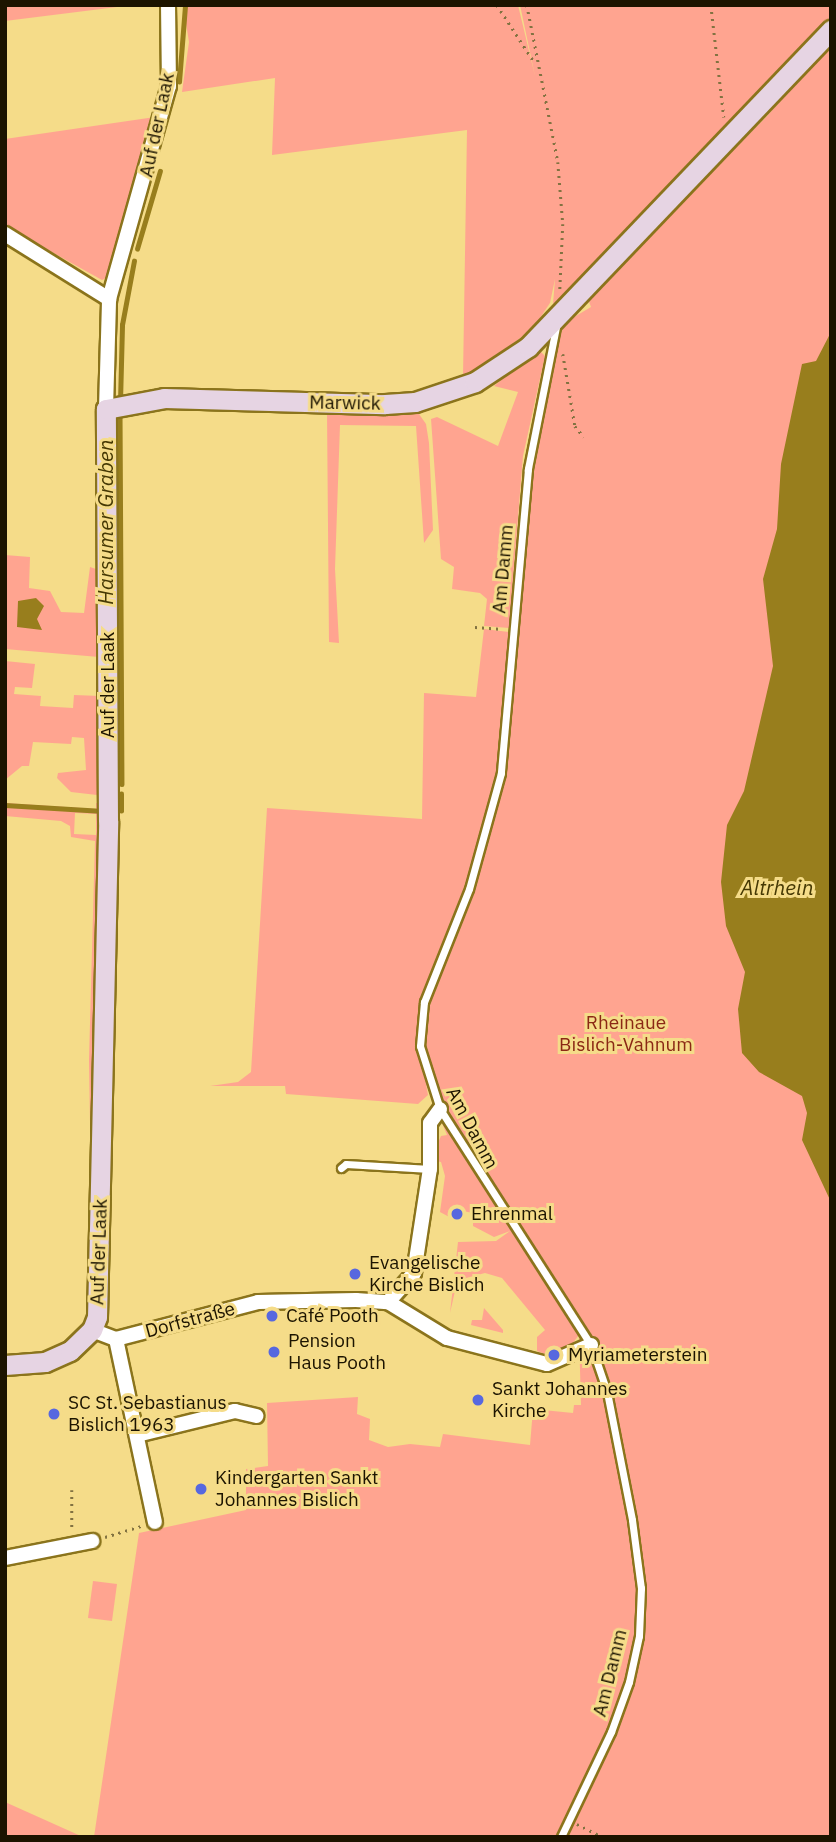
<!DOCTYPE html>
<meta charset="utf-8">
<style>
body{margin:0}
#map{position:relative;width:836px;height:1842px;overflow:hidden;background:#f5dc89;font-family:"IBM Plex Sans",sans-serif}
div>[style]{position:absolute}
.green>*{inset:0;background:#ffa490}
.water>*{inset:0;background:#987e1d}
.stream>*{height:4.5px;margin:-2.25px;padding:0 2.25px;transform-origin:2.25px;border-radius:2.25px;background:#987e1d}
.path>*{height:2.5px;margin-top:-1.25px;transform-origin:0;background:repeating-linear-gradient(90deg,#827241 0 2px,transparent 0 7px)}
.roads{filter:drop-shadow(2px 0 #8b741c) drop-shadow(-2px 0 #8b741c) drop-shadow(0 2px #8b741c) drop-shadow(0 -2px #8b741c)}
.service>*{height:7px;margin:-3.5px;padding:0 3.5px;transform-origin:3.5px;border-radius:3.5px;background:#fff}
.minor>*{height:14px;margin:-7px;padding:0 7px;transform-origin:7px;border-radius:7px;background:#fff}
.secondary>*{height:19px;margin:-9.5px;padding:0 9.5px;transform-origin:9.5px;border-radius:9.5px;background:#e6d4e3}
.dots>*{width:19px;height:19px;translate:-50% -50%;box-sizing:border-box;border:4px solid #f5dc89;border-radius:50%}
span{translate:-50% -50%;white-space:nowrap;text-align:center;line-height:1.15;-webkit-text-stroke:6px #f5dc89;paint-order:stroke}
.street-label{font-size:19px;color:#1c1400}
.park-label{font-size:19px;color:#8b2815}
.poi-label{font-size:19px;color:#1c1400}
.left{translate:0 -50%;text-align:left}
.water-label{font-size:21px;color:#463904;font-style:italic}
.frame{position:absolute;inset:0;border:7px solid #1c1400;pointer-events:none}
</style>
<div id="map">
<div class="green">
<i style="clip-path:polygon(5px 5px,133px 5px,5px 21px)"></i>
<i style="clip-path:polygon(183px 5px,518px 5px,535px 76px,520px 5px,831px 5px,831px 20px,662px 202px,593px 270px,553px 304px,555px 279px,550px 303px,534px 327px,489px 363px,463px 377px,467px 130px,272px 155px,275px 78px,182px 92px,189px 42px)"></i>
<i style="clip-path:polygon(831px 45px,831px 1837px,94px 1837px,139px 1533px,246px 1510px,246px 1469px,268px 1466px,267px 1403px,358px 1397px,357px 1414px,370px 1419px,369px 1440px,388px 1447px,410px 1444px,440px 1447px,443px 1434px,530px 1445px,533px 1409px,573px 1413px,574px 1405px,581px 1405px,579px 1335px,569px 1348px,550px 1356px,537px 1351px,537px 1337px,545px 1330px,502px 1278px,485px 1273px,466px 1278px,455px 1291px,450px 1313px,458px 1242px,496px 1241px,510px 1231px,494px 1237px,473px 1226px,473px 1213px,458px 1210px,455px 1220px,440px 1212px,445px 1176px,441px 1162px,436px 1161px,437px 1145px,441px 1136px,447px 1135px,426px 1084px,428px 1095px,418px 1104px,286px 1094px,285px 1086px,210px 1086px,238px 1082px,251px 1072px,267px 808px,422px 819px,424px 693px,476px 697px,484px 629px,509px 632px,497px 757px,524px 484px,546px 354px,569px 320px,591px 307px,588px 299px,601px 282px,767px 116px)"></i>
<i style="clip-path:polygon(155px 117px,106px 278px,102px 280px,5px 226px,5px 139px)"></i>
<i style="clip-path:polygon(538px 349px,545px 356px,523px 456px,509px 628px,484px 626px,487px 599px,480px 593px,452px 589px,454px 567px,441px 559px,431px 419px,437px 417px,498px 446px,518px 392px,494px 386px)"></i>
<i style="clip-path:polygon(327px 412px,419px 414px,426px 424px,429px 443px,433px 530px,424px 543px,416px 426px,340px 425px,335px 569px,339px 643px,329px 642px)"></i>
<i style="clip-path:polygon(5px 555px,30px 557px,29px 588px,50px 591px,61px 612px,84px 613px,90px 567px,99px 570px,99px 657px,5px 649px)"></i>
<i style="clip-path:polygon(5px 661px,35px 664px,32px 688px,15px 687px,14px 694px,41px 696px,40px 706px,73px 708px,74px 695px,100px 696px,97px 795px,71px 792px,57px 778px,58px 773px,86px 770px,84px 738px,72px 737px,71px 744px,33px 742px,29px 766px,22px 766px,5px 780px)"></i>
<i style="clip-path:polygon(evenodd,5px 803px,96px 809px,96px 803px,102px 804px,91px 1186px,89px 1060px,95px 841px,71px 837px,70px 826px,61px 821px,5px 816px,5px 803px,75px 813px,96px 814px,96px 835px,74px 834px,75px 813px)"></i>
<i style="clip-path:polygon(484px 1308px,503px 1330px,503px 1333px,471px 1325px,472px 1320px,482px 1320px)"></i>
<i style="clip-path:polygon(93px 1581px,117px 1584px,112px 1621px,88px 1618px)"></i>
<i style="clip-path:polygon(5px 1802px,83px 1837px,5px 1837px)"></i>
</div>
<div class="water">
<i style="clip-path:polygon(831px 332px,831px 1202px,802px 1140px,807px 1113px,802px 1096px,759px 1072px,742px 1053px,738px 1009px,745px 972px,726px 926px,721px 882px,727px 825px,744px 791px,773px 666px,763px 579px,777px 529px,781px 464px,802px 364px,816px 361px)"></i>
<i style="clip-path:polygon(36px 598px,44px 606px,37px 619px,42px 630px,17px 627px,18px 601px)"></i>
</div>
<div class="stream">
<i style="left:179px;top:82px;width:77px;rotate:-85.5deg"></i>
<i style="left:137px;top:249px;width:81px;rotate:-73.6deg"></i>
<i style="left:120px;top:402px;width:77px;rotate:-88.5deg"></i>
<i style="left:122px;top:325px;width:65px;rotate:-79.4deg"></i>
<i style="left:120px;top:411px;width:373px;rotate:89.7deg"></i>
<i style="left:5px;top:805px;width:98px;rotate:3.5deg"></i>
<i style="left:112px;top:811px;width:9px"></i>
<i style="left:121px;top:811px;width:17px;rotate:-90deg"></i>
</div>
<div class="path">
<i style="left:497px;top:5px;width:69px;rotate:56.8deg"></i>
<i style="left:527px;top:5px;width:160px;rotate:78.8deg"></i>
<i style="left:558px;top:162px;width:62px;rotate:85.4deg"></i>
<i style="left:563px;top:224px;width:65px;rotate:92.6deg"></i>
<i style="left:711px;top:5px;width:113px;rotate:83.4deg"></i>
<i style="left:563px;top:354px;width:73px;rotate:80.5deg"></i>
<i style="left:575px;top:426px;width:14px;rotate:51deg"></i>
<i style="left:475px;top:627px;width:28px;rotate:4deg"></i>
<i style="left:72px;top:1490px;width:41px;rotate:90deg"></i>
<i style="left:105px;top:1537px;width:39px;rotate:-17deg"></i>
<i style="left:577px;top:1824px;width:28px;rotate:27deg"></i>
</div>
<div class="roads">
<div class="service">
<i style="left:556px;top:327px;width:145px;rotate:101.2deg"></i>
<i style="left:528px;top:469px;width:305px;rotate:95.1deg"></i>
<i style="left:501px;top:773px;width:120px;rotate:105.4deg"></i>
<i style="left:469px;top:889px;width:122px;rotate:111.7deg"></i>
<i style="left:424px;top:1002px;width:44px;rotate:95.2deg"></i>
<i style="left:420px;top:1046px;width:66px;rotate:72.4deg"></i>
<i style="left:440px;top:1109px;width:280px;rotate:57.4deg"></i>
<i style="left:591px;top:1345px;width:50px;rotate:71.2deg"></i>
<i style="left:607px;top:1392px;width:130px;rotate:78.9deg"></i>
<i style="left:632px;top:1520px;width:69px;rotate:82.5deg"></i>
<i style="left:641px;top:1588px;width:48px;rotate:92.4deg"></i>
<i style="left:639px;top:1636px;width:47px;rotate:102.3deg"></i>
<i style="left:629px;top:1682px;width:53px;rotate:109.8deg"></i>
<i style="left:611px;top:1732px;width:116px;rotate:115.5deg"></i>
<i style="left:341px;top:1168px;width:6px;rotate:-39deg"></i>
<i style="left:346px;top:1164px;width:84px;rotate:3.4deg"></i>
</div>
<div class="minor">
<i style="left:5px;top:234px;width:123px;rotate:32deg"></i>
<i style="left:106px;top:409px;width:110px;rotate:-88.4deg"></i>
<i style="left:109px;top:299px;width:221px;rotate:-74.3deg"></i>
<i style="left:169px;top:86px;width:81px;rotate:-90.7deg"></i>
<i style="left:388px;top:1302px;width:39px;rotate:-48deg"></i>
<i style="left:414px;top:1273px;width:105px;rotate:-81.3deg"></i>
<i style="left:430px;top:1169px;width:46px;rotate:-90deg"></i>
<i style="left:430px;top:1123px;width:17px;rotate:-54deg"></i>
<i style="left:92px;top:1330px;width:26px;rotate:21deg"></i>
<i style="left:116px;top:1339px;width:147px;rotate:-14.6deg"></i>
<i style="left:258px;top:1302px;width:98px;rotate:-1.2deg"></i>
<i style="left:356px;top:1300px;width:32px;rotate:4deg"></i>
<i style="left:388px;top:1302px;width:69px;rotate:31.4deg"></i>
<i style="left:447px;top:1338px;width:103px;rotate:14.6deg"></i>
<i style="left:547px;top:1364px;width:48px;rotate:-23.4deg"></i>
<i style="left:116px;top:1339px;width:187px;rotate:78deg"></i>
<i style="left:137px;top:1435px;width:101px;rotate:-13.8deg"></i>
<i style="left:235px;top:1411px;width:22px;rotate:13deg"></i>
<i style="left:5px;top:1558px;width:89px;rotate:-11.1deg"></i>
</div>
<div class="secondary">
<i style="left:5px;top:1365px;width:40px;rotate:-4.3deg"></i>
<i style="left:45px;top:1362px;width:27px;rotate:-24deg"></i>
<i style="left:70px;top:1351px;width:30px;rotate:-44deg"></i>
<i style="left:92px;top:1330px;width:14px;rotate:-69deg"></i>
<i style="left:97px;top:1317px;width:496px;rotate:-88.7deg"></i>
<i style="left:108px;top:821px;width:412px;rotate:-90.3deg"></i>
<i style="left:106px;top:409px;width:59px;rotate:-10.7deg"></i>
<i style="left:164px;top:398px;width:221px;rotate:1.6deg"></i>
<i style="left:385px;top:404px;width:30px;rotate:-4deg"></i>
<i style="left:415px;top:402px;width:63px;rotate:-18.4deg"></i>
<i style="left:475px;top:382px;width:64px;rotate:-33.4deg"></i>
<i style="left:528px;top:347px;width:439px;rotate:-46.3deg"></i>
</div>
</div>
<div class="dots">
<i style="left:457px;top:1214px;background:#5768df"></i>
<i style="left:355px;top:1274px;background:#5768df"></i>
<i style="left:272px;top:1316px;background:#5768df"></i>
<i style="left:274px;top:1352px;background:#5768df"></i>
<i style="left:554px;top:1355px;background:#5768df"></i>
<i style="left:478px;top:1400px;background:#5768df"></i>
<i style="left:54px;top:1414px;background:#5768df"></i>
<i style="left:201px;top:1489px;background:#5768df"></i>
</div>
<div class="street-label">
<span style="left:157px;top:125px;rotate:-78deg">Auf der Laak</span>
<span style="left:345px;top:403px;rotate:1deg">Marwick</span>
<span style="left:503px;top:569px;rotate:-85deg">Am Damm</span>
<span style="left:108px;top:685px;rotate:-90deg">Auf der Laak</span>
<span style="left:472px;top:1128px;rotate:62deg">Am Damm</span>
<span style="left:99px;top:1252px;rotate:-88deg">Auf der Laak</span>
<span style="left:190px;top:1320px;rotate:-15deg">Dorfstraße</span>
<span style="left:610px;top:1673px;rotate:-76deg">Am Damm</span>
</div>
<div class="park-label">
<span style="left:626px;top:1034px">Rheinaue<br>Bislich-Vahnum</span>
</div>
<div class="poi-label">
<span class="left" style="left:471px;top:1214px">Ehrenmal</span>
<span class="left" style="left:369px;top:1274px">Evangelische<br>Kirche Bislich</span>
<span class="left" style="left:286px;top:1316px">Café Pooth</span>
<span class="left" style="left:288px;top:1352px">Pension<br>Haus Pooth</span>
<span class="left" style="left:568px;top:1355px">Myriameterstein</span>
<span class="left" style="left:492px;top:1400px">Sankt Johannes<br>Kirche</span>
<span class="left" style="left:68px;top:1414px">SC St. Sebastianus<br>Bislich 1963</span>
<span class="left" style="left:215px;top:1489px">Kindergarten Sankt<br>Johannes Bislich</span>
</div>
<div class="water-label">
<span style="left:105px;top:522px;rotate:-90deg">Harsumer Graben</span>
<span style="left:777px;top:887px">Altrhein</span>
</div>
<div class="frame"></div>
</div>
